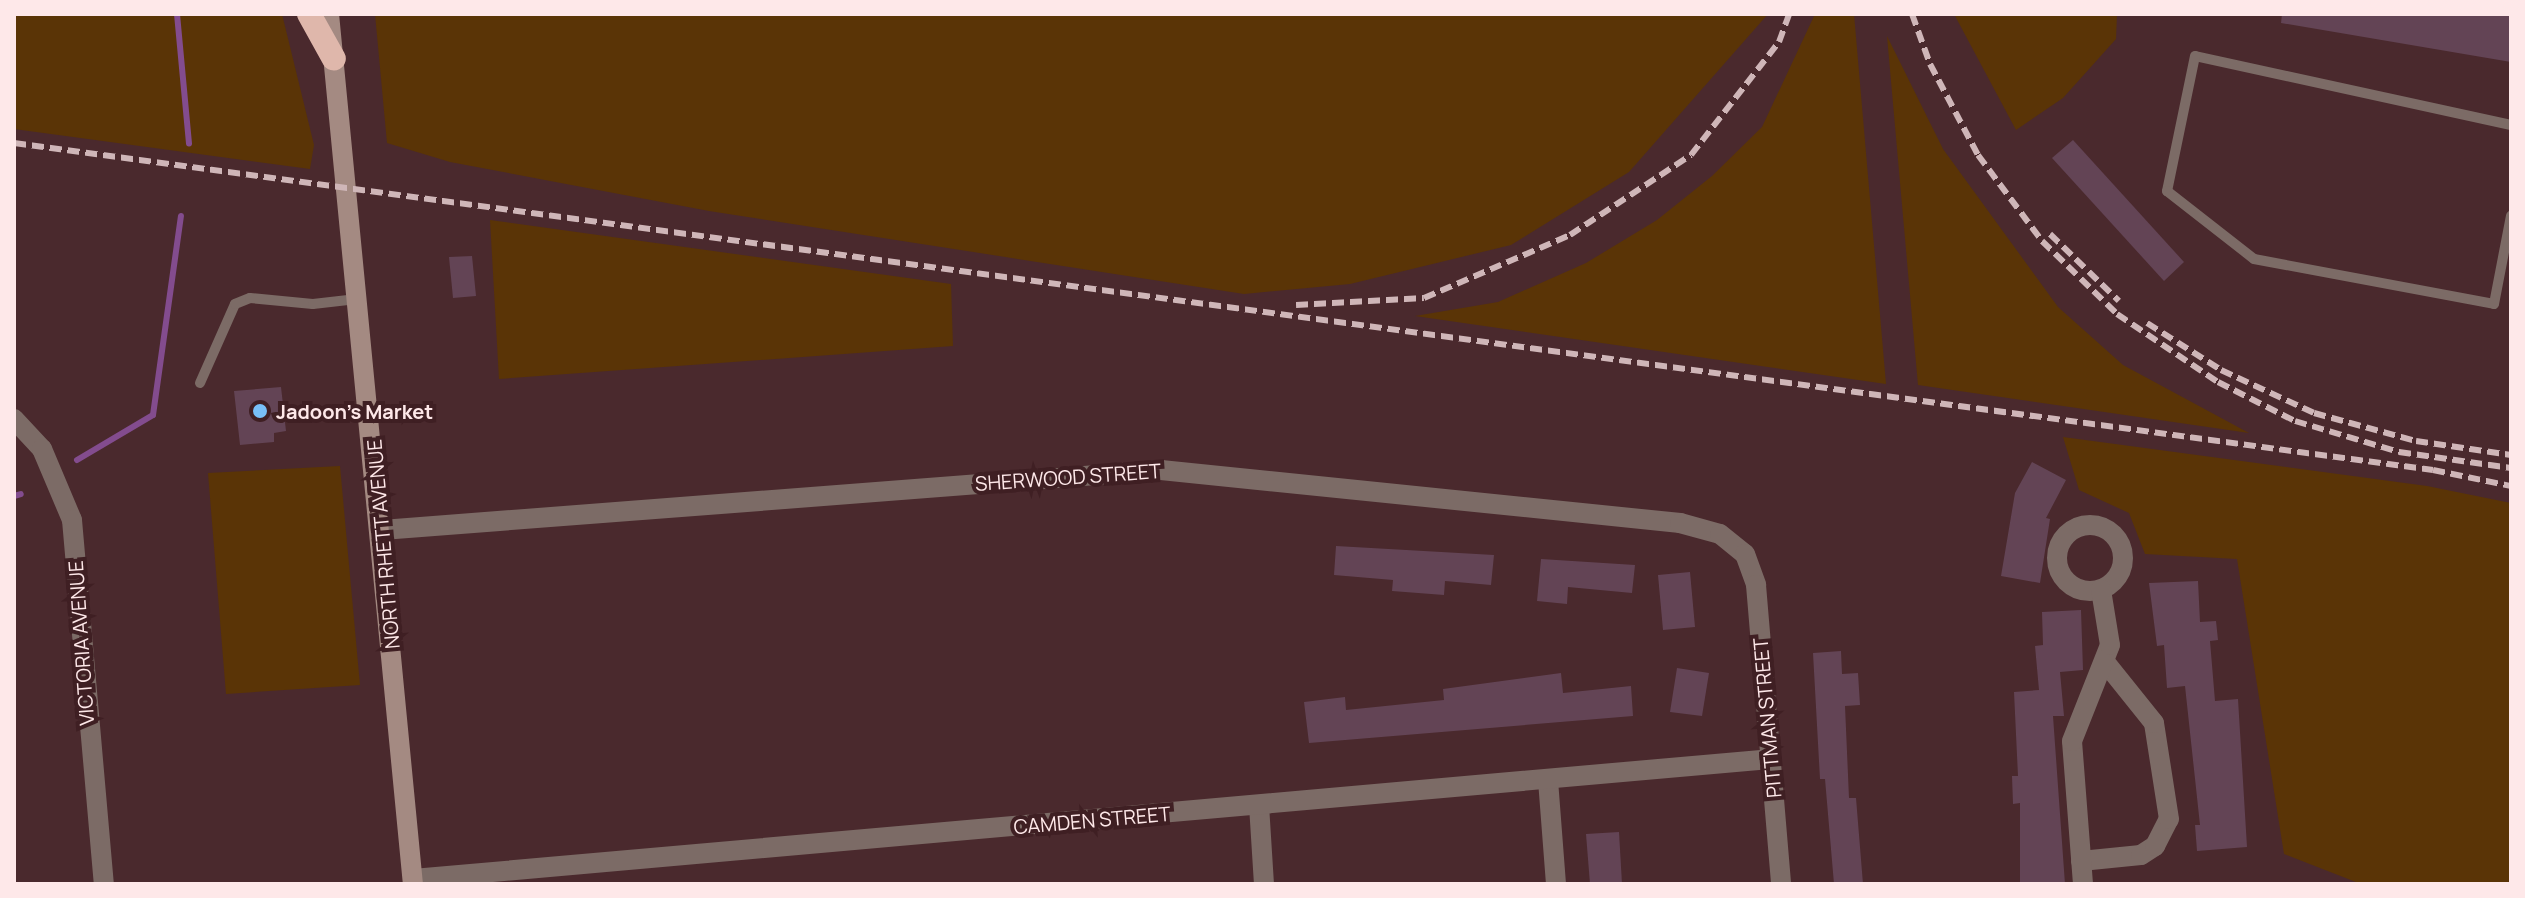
<!DOCTYPE html>
<style>
body{margin:0}
#map{position:relative;width:2525px;height:898px;overflow:hidden;background:#4a292d;font-family:Manrope,sans-serif}
div>[style]{position:absolute}
.green>*{inset:0;background:#5a3406}
.stream>*{height:6px;margin:-3px;padding:0 3px;transform-origin:3px;border-radius:3px;background:#834c8e}
.building>*{inset:0;background:#634455}
.service>*{height:10px;margin:-5px;padding:0 5px;transform-origin:5px;border-radius:5px;background:#7c6b66}
.minor>*{height:20px;margin:-10px;padding:0 10px;transform-origin:10px;border-radius:10px;background:#7c6b66}
.minor>.ring{margin:-10px;padding:0;box-sizing:content-box;background:none;border:20px solid #7c6b66;border-radius:50%}
.secondary>*{height:20px;margin:-10px;padding:0 10px;transform-origin:10px;border-radius:10px;background:#a48a82}
.motorway>*{height:24px;margin:-12px;padding:0 12px;transform-origin:12px;border-radius:12px;background:#dfb7ab}
.rail>*{height:6px;margin-top:-3px;transform-origin:0;background:repeating-linear-gradient(90deg,#cfb6b8 0 12px,transparent 0 18px)}
.dots>*{width:22px;height:22px;translate:-50% -50%;box-sizing:border-box;border:4px solid #3f1f23;border-radius:50%}
span{translate:-50% -50%;white-space:nowrap;text-align:center;line-height:1.15;-webkit-text-stroke:8px #3f1f23;paint-order:stroke}
.poi-label{font-size:20px;color:#fee8e9;font-weight:700}
.left{translate:0 -50%;text-align:left}
.street-label{font-size:20px;color:#fee8e9}
.frame{position:absolute;inset:0;border:16px solid #fee8e9;pointer-events:none}
</style>
<div id="map">
<div class="green">
<i style="clip-path:polygon(14px 14px,282px 14px,314px 145px,310px 169px,14px 129px)"></i>
<i style="clip-path:polygon(375px 14px,1768px 14px,1629px 172px,1511px 245px,1350px 284px,1244px 294px,709px 211px,450px 162px,387px 143px)"></i>
<i style="clip-path:polygon(1815px 14px,1854px 14px,1886px 384px,1415px 316px,1498px 302px,1586px 263px,1657px 220px,1712px 176px,1762px 127px)"></i>
<i style="clip-path:polygon(1954px 14px,2117px 14px,2116px 39px,2063px 98px,2016px 130px)"></i>
<i style="clip-path:polygon(1887px 36px,1943px 149px,2058px 307px,2123px 365px,2249px 433px,1918px 385px)"></i>
<i style="clip-path:polygon(490px 220px,951px 284px,953px 346px,499px 379px)"></i>
<i style="clip-path:polygon(2063px 437px,2427px 486px,2511px 503px,2511px 884px,2361px 884px,2284px 854px,2237px 559px,2145px 554px,2129px 513px,2079px 490px)"></i>
<i style="clip-path:polygon(340px 466px,360px 685px,226px 694px,208px 473px)"></i>
</div>
<div class="stream">
<i style="left:177px;top:14px;width:130px;rotate:84.7deg"></i>
<i style="left:77px;top:460px;width:88px;rotate:-30.6deg"></i>
<i style="left:153px;top:415px;width:201px;rotate:-82deg"></i>
<i style="left:14px;top:496px;width:7px;rotate:-16deg"></i>
</div>
<div class="building">
<i style="clip-path:polygon(2282px 14px,2511px 14px,2511px 62px,2281px 23px)"></i>
<i style="clip-path:polygon(2073px 140px,2184px 262px,2164px 281px,2052px 158px)"></i>
<i style="clip-path:polygon(472px 256px,476px 296px,453px 298px,449px 257px)"></i>
<i style="clip-path:polygon(281px 387px,286px 431px,274px 433px,274px 442px,240px 445px,234px 391px)"></i>
<i style="clip-path:polygon(2032px 462px,2066px 480px,2046px 518px,2050px 519px,2040px 583px,2001px 576px,2015px 493px)"></i>
<i style="clip-path:polygon(1336px 546px,1494px 555px,1491px 585px,1445px 581px,1444px 595px,1392px 591px,1393px 580px,1334px 575px)"></i>
<i style="clip-path:polygon(1541px 559px,1635px 565px,1632px 593px,1568px 587px,1567px 604px,1537px 601px)"></i>
<i style="clip-path:polygon(1690px 572px,1695px 627px,1663px 630px,1658px 575px)"></i>
<i style="clip-path:polygon(2198px 581px,2200px 622px,2216px 621px,2218px 640px,2210px 641px,2215px 701px,2238px 699px,2247px 847px,2197px 851px,2195px 825px,2200px 825px,2185px 686px,2167px 688px,2164px 645px,2157px 646px,2149px 583px)"></i>
<i style="clip-path:polygon(2081px 610px,2083px 670px,2060px 672px,2064px 716px,2053px 716px,2065px 884px,2020px 884px,2020px 803px,2013px 804px,2012px 776px,2018px 776px,2014px 692px,2039px 690px,2035px 646px,2043px 645px,2042px 612px)"></i>
<i style="clip-path:polygon(1841px 651px,1842px 674px,1858px 673px,1860px 705px,1845px 706px,1849px 798px,1856px 798px,1863px 884px,1834px 884px,1825px 779px,1820px 779px,1813px 653px)"></i>
<i style="clip-path:polygon(1677px 668px,1709px 673px,1702px 716px,1670px 712px)"></i>
<i style="clip-path:polygon(1561px 673px,1563px 693px,1631px 686px,1633px 716px,1309px 743px,1304px 702px,1345px 697px,1346px 710px,1444px 700px,1443px 689px)"></i>
<i style="clip-path:polygon(1619px 832px,1622px 884px,1590px 884px,1586px 834px)"></i>
</div>
<div class="service">
<i style="left:2511px;top:125px;width:323px;rotate:-167.7deg"></i>
<i style="left:2195px;top:56px;width:138px;rotate:101.7deg"></i>
<i style="left:2167px;top:191px;width:110px;rotate:38deg"></i>
<i style="left:2254px;top:259px;width:244px;rotate:10.6deg"></i>
<i style="left:2494px;top:304px;width:90px;rotate:-79.1deg"></i>
<i style="left:200px;top:383px;width:86px;rotate:-66.1deg"></i>
<i style="left:235px;top:304px;width:16px;rotate:-22deg"></i>
<i style="left:250px;top:298px;width:63px;rotate:5.4deg"></i>
<i style="left:313px;top:304px;width:44px;rotate:-6.5deg"></i>
</div>
<div class="minor">
<i style="left:14px;top:419px;width:41px;rotate:47deg"></i>
<i style="left:42px;top:449px;width:77px;rotate:67.1deg"></i>
<i style="left:72px;top:520px;width:365px;rotate:85deg"></i>
<i class="ring" style="left:2057px;top:525px;width:46px;height:46px"></i>
<i style="left:382px;top:530px;width:781px;rotate:-4.4deg"></i>
<i style="left:1161px;top:470px;width:522px;rotate:5.83deg"></i>
<i style="left:1680px;top:523px;width:41px;rotate:15.4deg"></i>
<i style="left:1720px;top:534px;width:32px;rotate:39deg"></i>
<i style="left:1745px;top:554px;width:33px;rotate:70deg"></i>
<i style="left:1756px;top:585px;width:300px;rotate:85.2deg"></i>
<i style="left:1548px;top:780px;width:104px;rotate:85.6deg"></i>
<i style="left:1259px;top:805px;width:79px;rotate:86.4deg"></i>
<i style="left:2081px;top:861px;width:60px;rotate:-5.7deg"></i>
<i style="left:2141px;top:855px;width:17px;rotate:-33deg"></i>
<i style="left:2155px;top:846px;width:30px;rotate:-63deg"></i>
<i style="left:2169px;top:819px;width:97px;rotate:-98.9deg"></i>
<i style="left:2154px;top:723px;width:77px;rotate:-128.7deg"></i>
<i style="left:413px;top:879px;width:1362px;rotate:-5.05deg"></i>
<i style="left:2083px;top:884px;width:143px;rotate:-94.4deg"></i>
<i style="left:2072px;top:741px;width:103px;rotate:-68.4deg"></i>
<i style="left:2110px;top:645px;width:56px;rotate:-99.3deg"></i>
</div>
<div class="secondary">
<i style="left:329px;top:14px;width:874px;rotate:84.49deg"></i>
</div>
<div class="motorway">
<i style="left:309px;top:14px;width:51px;rotate:60.9deg"></i>
</div>
<div class="rail">
<i style="left:1912px;top:14px;width:53px;rotate:70.2deg"></i>
<i style="left:1930px;top:64px;width:103px;rotate:62.2deg"></i>
<i style="left:1978px;top:155px;width:107px;rotate:53.3deg"></i>
<i style="left:2042px;top:241px;width:105px;rotate:44.2deg"></i>
<i style="left:2117px;top:314px;width:122px;rotate:34deg"></i>
<i style="left:2218px;top:382px;width:86px;rotate:26.9deg"></i>
<i style="left:2295px;top:421px;width:109px;rotate:16.6deg"></i>
<i style="left:2399px;top:452px;width:113px;rotate:8.1deg"></i>
<i style="left:14px;top:143px;width:2441px;rotate:7.7deg"></i>
<i style="left:2433px;top:470px;width:80px;rotate:11.6deg"></i>
<i style="left:2050px;top:234px;width:96px;rotate:44.2deg"></i>
<i style="left:1296px;top:305px;width:128px;rotate:-3.1deg"></i>
<i style="left:1424px;top:298px;width:159px;rotate:-23.3deg"></i>
<i style="left:1570px;top:235px;width:145px;rotate:-33.5deg"></i>
<i style="left:1691px;top:155px;width:143px;rotate:-52.1deg"></i>
<i style="left:1779px;top:42px;width:30px;rotate:-70deg"></i>
<i style="left:2147px;top:323px;width:88px;rotate:32.4deg"></i>
<i style="left:2221px;top:370px;width:102px;rotate:24.8deg"></i>
<i style="left:2314px;top:413px;width:106px;rotate:15.4deg"></i>
<i style="left:2416px;top:441px;width:96px;rotate:8.4deg"></i>
</div>
<div class="dots">
<i style="left:260px;top:411px;background:#78bff7"></i>
</div>
<div class="poi-label">
<span class="left" style="left:276px;top:411px">Jadoon's Market</span>
</div>
<div class="street-label">
<span style="left:1068px;top:477px;rotate:-4deg">SHERWOOD STREET</span>
<span style="left:383px;top:544px;rotate:-95deg">NORTH RHETT AVENUE</span>
<span style="left:81px;top:643px;rotate:-94deg">VICTORIA AVENUE</span>
<span style="left:1767px;top:718px;rotate:-95deg">PITTMAN STREET</span>
<span style="left:1092px;top:820px;rotate:-5deg">CAMDEN STREET</span>
</div>
<div class="frame"></div>
</div>
